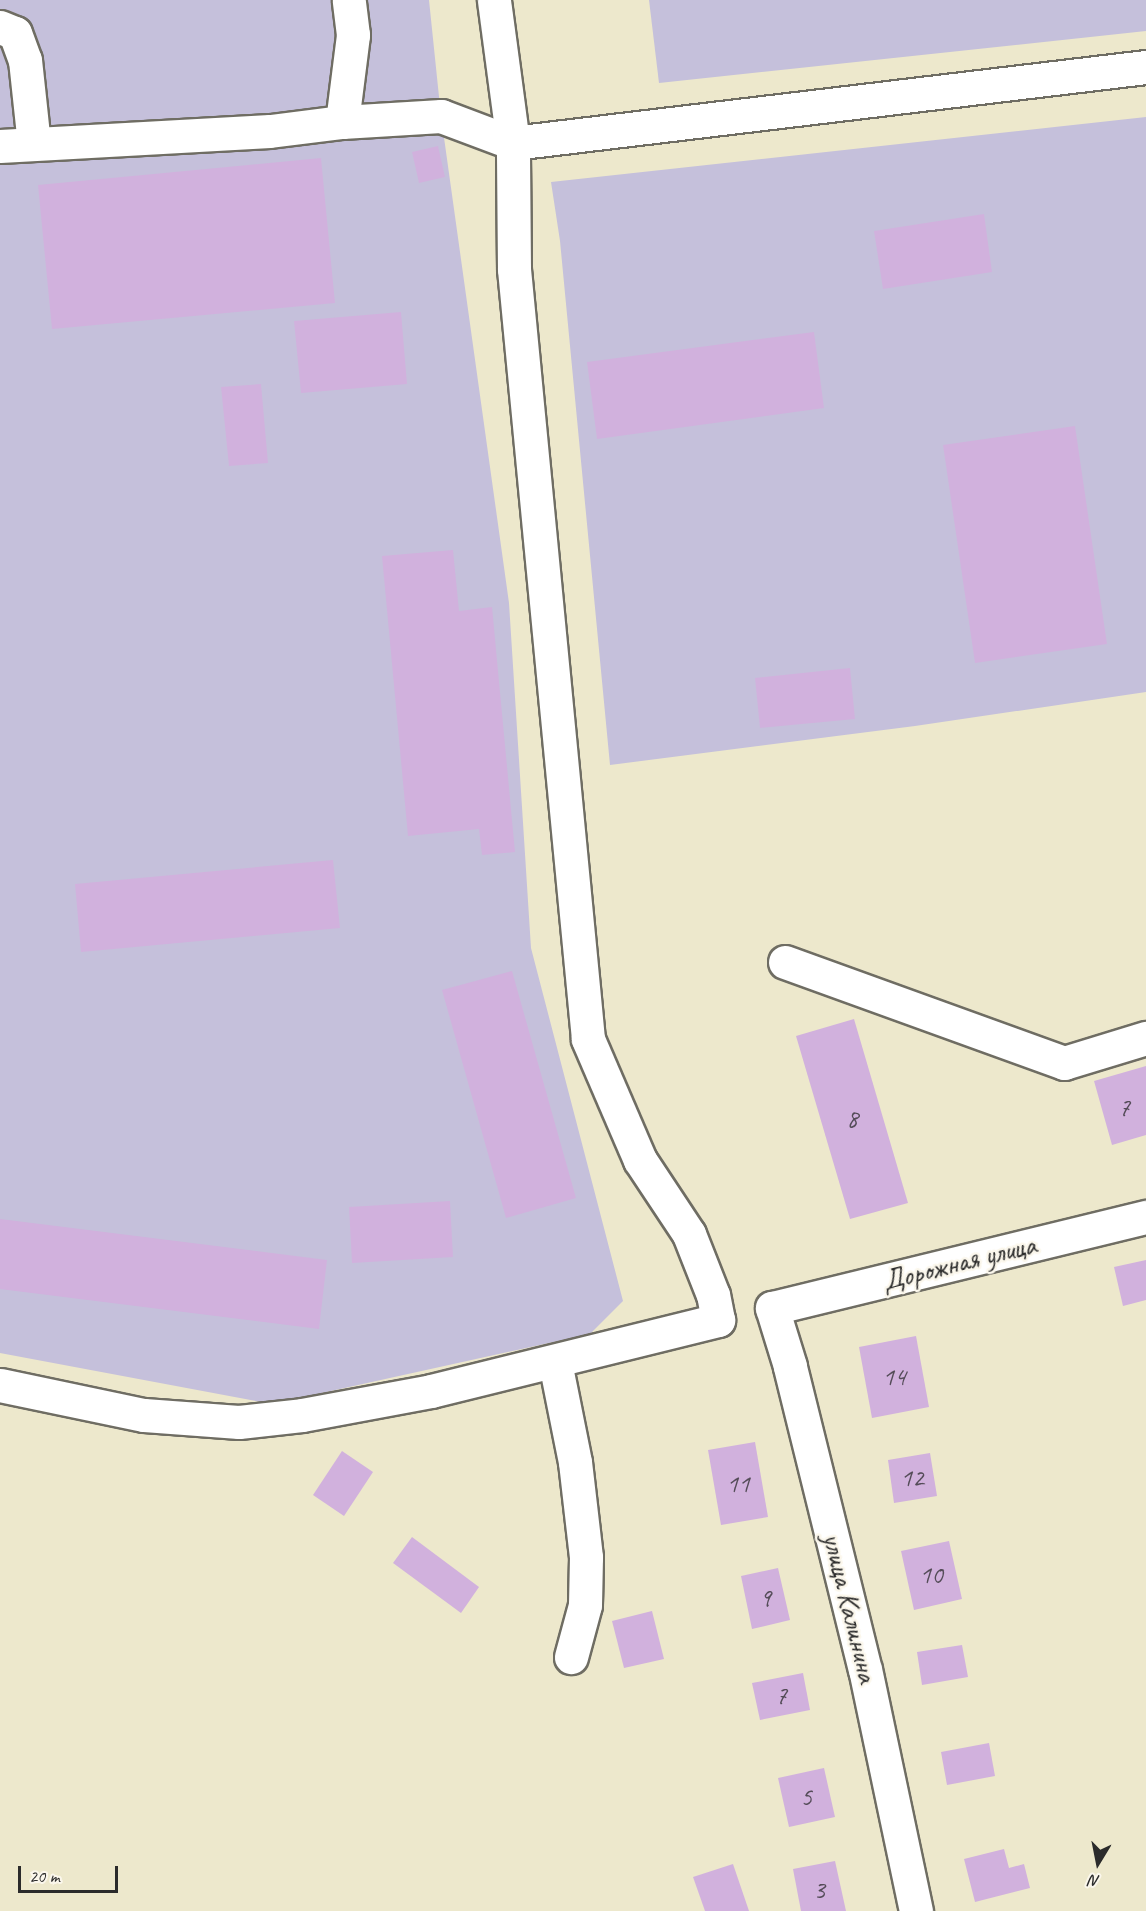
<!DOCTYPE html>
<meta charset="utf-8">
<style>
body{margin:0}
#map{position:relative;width:1146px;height:1911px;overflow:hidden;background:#ede8cc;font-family:Caveat,sans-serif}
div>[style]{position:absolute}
.industrial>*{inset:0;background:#c5c0db}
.building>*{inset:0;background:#d1b1dd}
.roads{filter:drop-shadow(2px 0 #6f6d63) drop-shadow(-2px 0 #6f6d63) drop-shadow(0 2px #6f6d63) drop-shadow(0 -2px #6f6d63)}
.minor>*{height:33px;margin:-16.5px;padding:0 16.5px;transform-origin:16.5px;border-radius:16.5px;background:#fff}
span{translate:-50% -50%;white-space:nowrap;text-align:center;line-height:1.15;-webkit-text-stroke:5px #fbf7ec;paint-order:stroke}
.number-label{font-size:26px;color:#544c58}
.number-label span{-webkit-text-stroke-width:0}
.street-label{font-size:28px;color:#2b2b2b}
.north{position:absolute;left:1068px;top:1833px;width:60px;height:60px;-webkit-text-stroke:4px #fbf7ec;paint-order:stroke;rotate:190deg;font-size:16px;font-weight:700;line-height:24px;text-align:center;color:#2b2b2b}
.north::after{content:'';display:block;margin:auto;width:21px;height:27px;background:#2b2b2b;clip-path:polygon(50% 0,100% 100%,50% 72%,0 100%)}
.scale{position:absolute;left:18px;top:1866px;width:100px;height:27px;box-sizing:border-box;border:3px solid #2b2b2b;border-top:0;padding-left:8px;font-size:18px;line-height:21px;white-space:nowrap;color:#2b2b2b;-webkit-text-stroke:4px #fbf7ec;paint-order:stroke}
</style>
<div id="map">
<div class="industrial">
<i style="clip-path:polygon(0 0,429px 0,441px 116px,509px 603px,531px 948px,623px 1301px,590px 1334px,272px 1404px,0 1353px)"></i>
<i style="clip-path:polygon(649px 0,1146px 0,1146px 31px,659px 83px)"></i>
<i style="clip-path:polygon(1146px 117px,1146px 692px,915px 726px,610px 765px,560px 241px,551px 182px)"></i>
</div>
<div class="building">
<i style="clip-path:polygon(438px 146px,445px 177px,419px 183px,412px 152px)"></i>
<i style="clip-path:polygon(321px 158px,335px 303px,52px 329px,38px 185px)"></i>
<i style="clip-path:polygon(984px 214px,992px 272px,883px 289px,874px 231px)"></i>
<i style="clip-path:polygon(401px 312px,407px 384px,301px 393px,294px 321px)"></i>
<i style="clip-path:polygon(814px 332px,824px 408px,597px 439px,587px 362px)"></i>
<i style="clip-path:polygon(261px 384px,268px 463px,229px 466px,221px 387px)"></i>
<i style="clip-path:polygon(1075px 426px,1107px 644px,975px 663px,943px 445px)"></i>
<i style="clip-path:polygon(453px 550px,459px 611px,492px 607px,515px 852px,482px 855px,479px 829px,408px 836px,382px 556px)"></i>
<i style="clip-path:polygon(850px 668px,855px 719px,760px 728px,755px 678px)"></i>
<i style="clip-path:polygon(333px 860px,340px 928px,81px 952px,75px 884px)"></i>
<i style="clip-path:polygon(512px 971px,576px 1198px,506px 1218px,442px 990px)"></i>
<i style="clip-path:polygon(854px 1019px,908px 1203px,850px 1219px,796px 1036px)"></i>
<i style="clip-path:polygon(1146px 1066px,1146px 1135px,1112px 1145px,1094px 1081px)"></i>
<i style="clip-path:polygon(450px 1201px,453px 1257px,352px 1263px,349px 1207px)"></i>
<i style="clip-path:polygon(0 1219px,327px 1260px,319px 1329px,0 1289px)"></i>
<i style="clip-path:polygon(1146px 1260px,1146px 1300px,1123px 1306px,1114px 1267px)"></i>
<i style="clip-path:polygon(916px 1336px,929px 1407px,872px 1418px,859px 1347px)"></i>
<i style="clip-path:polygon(755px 1442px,768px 1517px,721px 1525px,708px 1450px)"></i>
<i style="clip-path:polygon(342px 1451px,373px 1472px,344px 1516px,313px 1495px)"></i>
<i style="clip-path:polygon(930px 1453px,937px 1496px,894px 1503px,888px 1460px)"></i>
<i style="clip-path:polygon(412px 1537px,479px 1587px,461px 1613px,393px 1563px)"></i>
<i style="clip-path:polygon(949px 1541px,962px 1599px,914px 1610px,901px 1551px)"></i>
<i style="clip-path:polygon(778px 1568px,790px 1620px,752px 1629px,741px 1576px)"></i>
<i style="clip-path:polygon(652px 1611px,664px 1659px,624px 1668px,612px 1621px)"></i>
<i style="clip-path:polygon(962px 1645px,968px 1677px,922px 1685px,917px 1652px)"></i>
<i style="clip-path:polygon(803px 1673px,810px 1710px,760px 1720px,752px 1683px)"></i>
<i style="clip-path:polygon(989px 1743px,995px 1776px,947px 1785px,941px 1752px)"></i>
<i style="clip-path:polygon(824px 1768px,835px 1817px,789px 1827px,778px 1778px)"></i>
<i style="clip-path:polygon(1004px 1849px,1009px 1868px,1024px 1864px,1030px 1888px,975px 1902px,964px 1859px)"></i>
<i style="clip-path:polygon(835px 1861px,846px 1911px,801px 1911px,793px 1869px)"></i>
<i style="clip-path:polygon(733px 1864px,749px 1911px,705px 1911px,693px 1877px)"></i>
</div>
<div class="roads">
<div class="minor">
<i style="left:0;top:27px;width:16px;rotate:22deg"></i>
<i style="left:15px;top:33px;width:29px;rotate:70deg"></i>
<i style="left:25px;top:60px;width:84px;rotate:83.9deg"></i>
<i style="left:342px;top:122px;width:88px;rotate:-82.8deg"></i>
<i style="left:353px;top:35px;width:35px;rotate:-97deg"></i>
<i style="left:0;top:146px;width:270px;rotate:-3.2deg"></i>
<i style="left:270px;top:131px;width:73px;rotate:-7.1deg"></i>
<i style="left:342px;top:122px;width:99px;rotate:-3.5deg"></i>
<i style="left:441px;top:116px;width:77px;rotate:20.6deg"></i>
<i style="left:513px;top:143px;width:638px;rotate:-6.85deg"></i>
<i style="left:785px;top:962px;width:297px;rotate:19.9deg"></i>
<i style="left:1064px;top:1063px;width:86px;rotate:-17deg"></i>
<i style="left:555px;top:1362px;width:102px;rotate:78.7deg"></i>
<i style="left:575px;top:1462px;width:96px;rotate:83.4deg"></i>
<i style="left:586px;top:1557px;width:48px;rotate:91.2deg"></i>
<i style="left:585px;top:1605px;width:54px;rotate:105.1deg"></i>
<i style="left:0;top:1385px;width:147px;rotate:11.8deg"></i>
<i style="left:144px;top:1415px;width:95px;rotate:4.2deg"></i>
<i style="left:239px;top:1422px;width:63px;rotate:-6.3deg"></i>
<i style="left:302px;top:1415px;width:131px;rotate:-10.5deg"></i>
<i style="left:431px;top:1391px;width:296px;rotate:-13.9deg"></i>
<i style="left:718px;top:1320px;width:25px;rotate:-101deg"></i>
<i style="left:713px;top:1295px;width:66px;rotate:-111.5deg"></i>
<i style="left:689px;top:1234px;width:89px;rotate:-123.5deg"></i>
<i style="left:640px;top:1160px;width:132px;rotate:-113.3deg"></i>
<i style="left:588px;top:1039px;width:774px;rotate:-95.49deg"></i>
<i style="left:514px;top:269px;width:126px;rotate:-90.5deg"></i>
<i style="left:513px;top:143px;width:144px;rotate:-97.6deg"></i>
<i style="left:916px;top:1911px;width:246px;rotate:-101.9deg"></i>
<i style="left:865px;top:1670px;width:313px;rotate:-103.9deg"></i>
<i style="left:790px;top:1366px;width:61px;rotate:-107.2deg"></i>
<i style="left:772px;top:1308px;width:385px;rotate:-13.7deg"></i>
</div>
</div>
<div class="number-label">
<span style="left:1124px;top:1108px">7</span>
<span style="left:852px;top:1119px">8</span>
<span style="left:894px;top:1377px">14</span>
<span style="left:912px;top:1478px">12</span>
<span style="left:738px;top:1484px">11</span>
<span style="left:931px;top:1575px">10</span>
<span style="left:765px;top:1598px">9</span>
<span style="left:781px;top:1696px">7</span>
<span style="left:806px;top:1797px">5</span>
<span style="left:819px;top:1890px">3</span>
</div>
<div class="street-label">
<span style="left:959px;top:1263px;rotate:-14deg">Дорожная улица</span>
<span style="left:850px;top:1608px;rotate:76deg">улица Калинина</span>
</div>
<div class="north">N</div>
<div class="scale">20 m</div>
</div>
